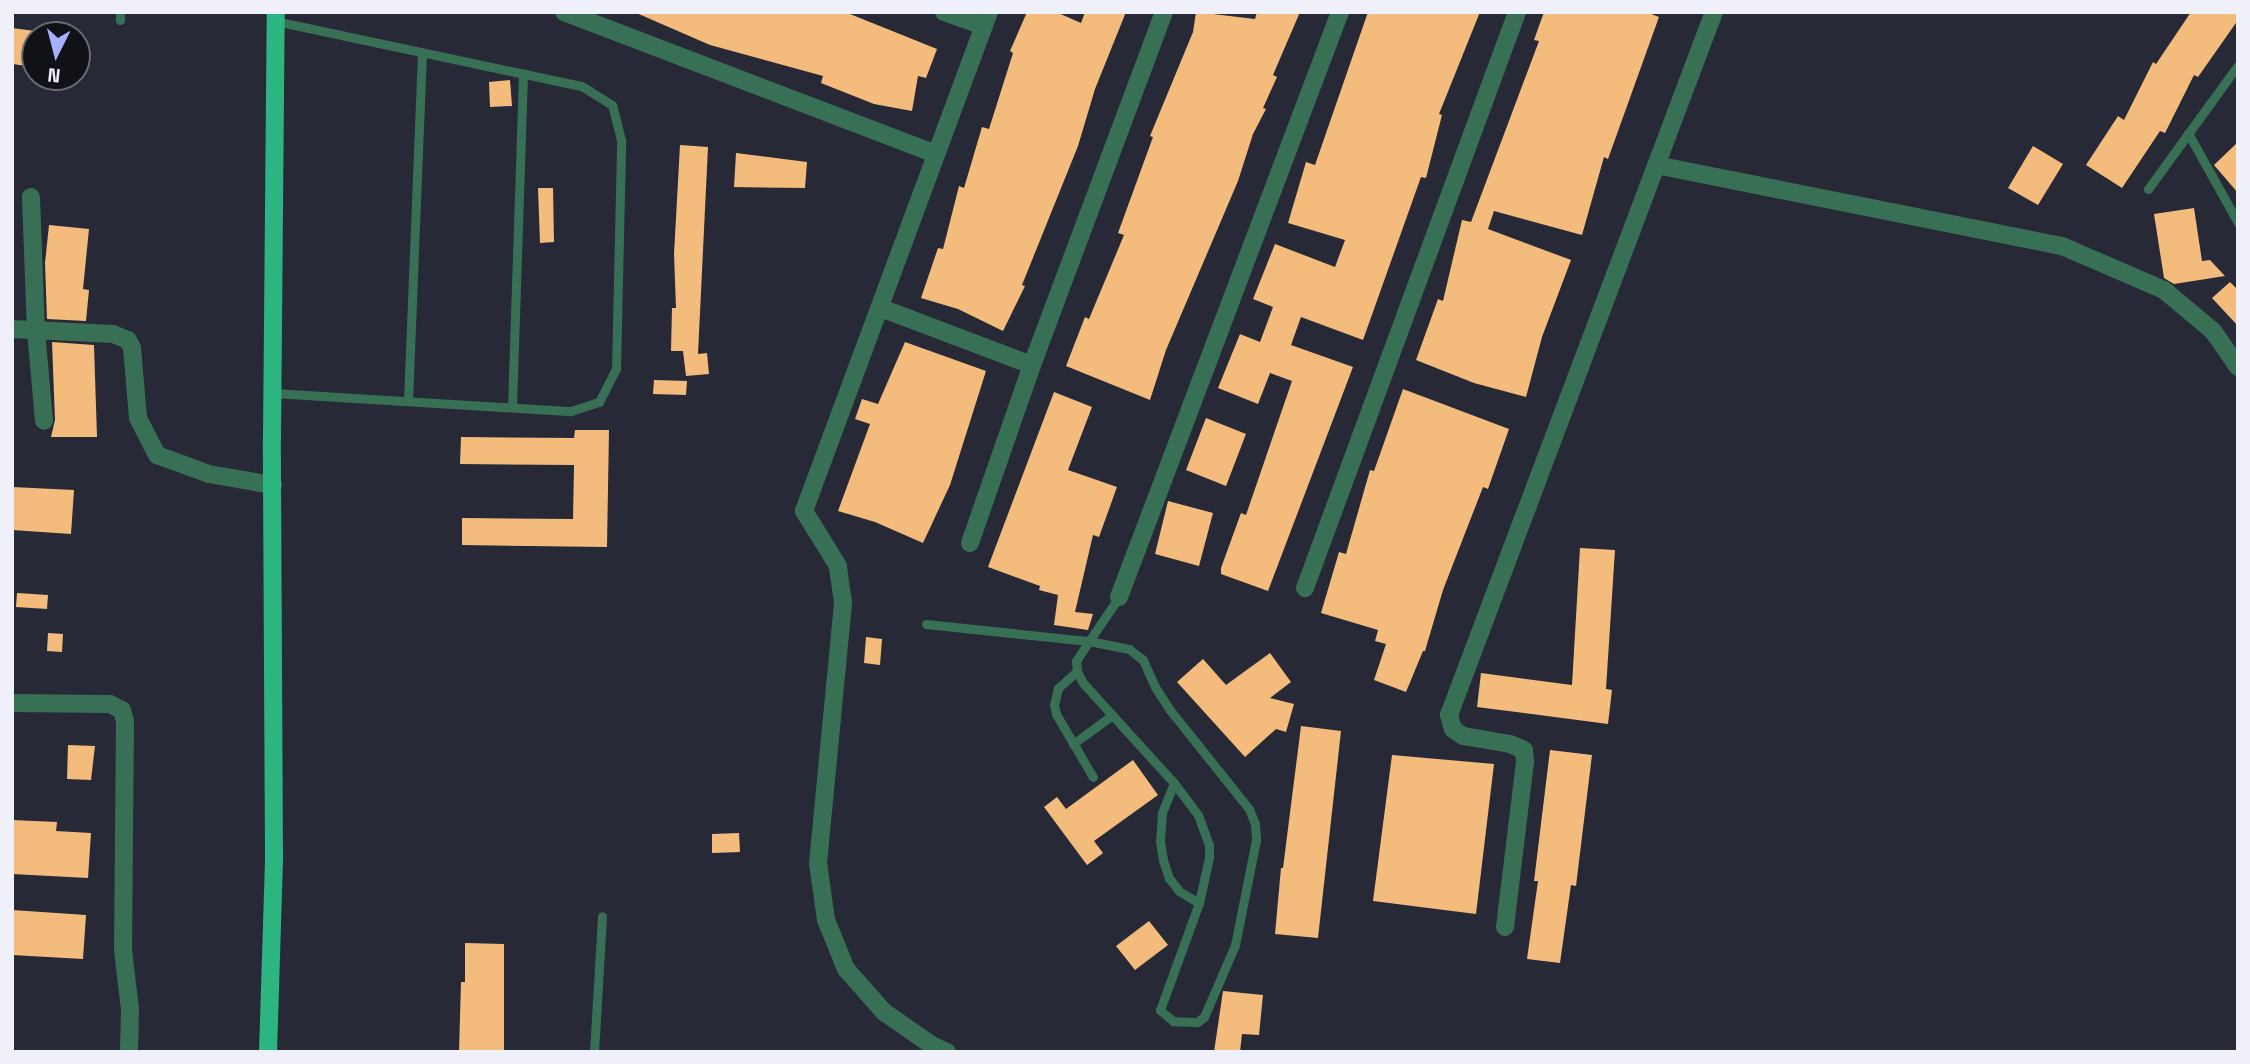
<!DOCTYPE html>
<style>
body{margin:0}
#map{position:relative;width:2250px;height:1064px;overflow:hidden;background:#272937;font-family:"Space Grotesk",sans-serif}
div>[style]{position:absolute}
.building>*{inset:0;background:#f3bc7c}
.service>*{height:9px;margin:-4.5px;padding:0 4.5px;transform-origin:4.5px;border-radius:4.5px;background:#387056}
.minor>*{height:18px;margin:-9px;padding:0 9px;transform-origin:9px;border-radius:9px;background:#387056}
.primary>*{height:18px;margin:-9px;padding:0 9px;transform-origin:9px;border-radius:9px;background:#2cb580}
span{translate:-50% -50%;white-space:nowrap;text-align:center;line-height:1.15;-webkit-text-stroke:7px #111218;paint-order:stroke}
.frame{position:absolute;inset:0;border:14px solid #eff0fa;pointer-events:none}
.north{position:absolute;left:21px;top:21px;width:70px;height:70px;box-sizing:border-box;background:#111218;border:2px solid #6a6b72;border-radius:50%;rotate:186deg;font-size:19px;font-weight:700;line-height:28px;text-align:center;color:#eff0fa}
.north::after{content:'';display:block;margin:auto;width:24px;height:32px;background:#a6b1fc;clip-path:polygon(50% 0,100% 100%,50% 72%,0 100%)}
</style>
<div id="map">
<div class="building">
<i style="clip-path:polygon(634px 12px,845px 12px,937px 49px,926px 78px,918px 76px,912px 111px,874px 104px,821px 83px,823px 76px,710px 45px)"></i>
<i style="clip-path:polygon(1027px 12px,1056px 12px,1081px 23px,1085px 12px,1126px 12px,1095px 89px,1078px 146px,1022px 285px,1025px 286px,1003px 331px,958px 309px,921px 298px,938px 248px,943px 249px,959px 186px,964px 188px,982px 127px,989px 129px,1013px 53px,1010px 51px)"></i>
<i style="clip-path:polygon(1196px 12px,1255px 19px,1257px 12px,1300px 12px,1273px 75px,1277px 77px,1263px 108px,1266px 109px,1253px 134px,1238px 181px,1166px 350px,1150px 400px,1066px 366px,1085px 317px,1089px 319px,1124px 235px,1118px 233px,1153px 137px,1150px 136px,1193px 32px)"></i>
<i style="clip-path:polygon(1368px 12px,1480px 12px,1439px 114px,1442px 115px,1426px 178px,1421px 177px,1363px 340px,1301px 317px,1291px 345px,1353px 367px,1268px 591px,1221px 574px,1221px 568px,1241px 513px,1246px 515px,1292px 381px,1270px 373px,1258px 404px,1218px 388px,1240px 334px,1260px 342px,1273px 307px,1253px 299px,1275px 244px,1335px 267px,1345px 240px,1288px 223px,1306px 162px,1315px 165px)"></i>
<i style="clip-path:polygon(1544px 12px,1646px 12px,1659px 17px,1608px 159px,1604px 157px,1582px 235px,1494px 211px,1488px 229px,1571px 260px,1542px 337px,1526px 397px,1474px 383px,1416px 360px,1438px 299px,1443px 301px,1462px 220px,1471px 222px,1539px 41px,1534px 40px)"></i>
<i style="clip-path:polygon(2191px 12px,2238px 12px,2238px 20px,2198px 77px,2194px 75px,2165px 133px,2160px 131px,2122px 188px,2086px 165px,2118px 116px,2124px 120px,2153px 62px,2156px 64px)"></i>
<i style="clip-path:polygon(12px 28px,35px 31px,35px 67px,12px 64px)"></i>
<i style="clip-path:polygon(510px 80px,512px 106px,490px 107px,489px 82px)"></i>
<i style="clip-path:polygon(2238px 142px,2238px 193px,2214px 165px)"></i>
<i style="clip-path:polygon(680px 145px,708px 147px,698px 354px,707px 353px,709px 374px,686px 376px,683px 351px,671px 351px,672px 308px,676px 308px,674px 254px)"></i>
<i style="clip-path:polygon(2033px 146px,2063px 164px,2038px 205px,2008px 188px)"></i>
<i style="clip-path:polygon(736px 153px,807px 162px,805px 188px,734px 187px)"></i>
<i style="clip-path:polygon(538px 188px,553px 188px,554px 242px,540px 243px)"></i>
<i style="clip-path:polygon(2194px 208px,2202px 261px,2210px 260px,2225px 276px,2174px 284px,2164px 278px,2154px 214px)"></i>
<i style="clip-path:polygon(49px 225px,89px 229px,83px 289px,89px 290px,86px 321px,47px 319px,45px 263px)"></i>
<i style="clip-path:polygon(2230px 282px,2238px 290px,2238px 326px,2212px 298px)"></i>
<i style="clip-path:polygon(52px 342px,94px 345px,97px 437px,51px 437px,55px 420px)"></i>
<i style="clip-path:polygon(905px 342px,986px 371px,950px 485px,923px 543px,875px 522px,838px 511px,870px 424px,855px 419px,862px 399px,878px 404px)"></i>
<i style="clip-path:polygon(654px 380px,687px 381px,686px 395px,653px 394px)"></i>
<i style="clip-path:polygon(1403px 389px,1509px 429px,1488px 489px,1483px 487px,1443px 590px,1425px 651px,1423px 651px,1406px 692px,1374px 680px,1386px 644px,1375px 641px,1378px 630px,1321px 613px,1339px 552px,1346px 554px,1370px 470px,1374px 471px)"></i>
<i style="clip-path:polygon(1054px 392px,1092px 407px,1068px 470px,1117px 487px,1099px 537px,1093px 535px,1075px 612px,1093px 614px,1088px 630px,1054px 625px,1058px 595px,1039px 590px,1040px 586px,988px 567px)"></i>
<i style="clip-path:polygon(1206px 418px,1246px 434px,1226px 486px,1186px 470px)"></i>
<i style="clip-path:polygon(575px 430px,609px 430px,607px 547px,462px 545px,462px 518px,573px 519px,574px 465px,460px 464px,461px 437px,574px 438px)"></i>
<i style="clip-path:polygon(12px 487px,74px 490px,71px 534px,12px 530px)"></i>
<i style="clip-path:polygon(1168px 501px,1213px 513px,1199px 566px,1155px 554px)"></i>
<i style="clip-path:polygon(1580px 548px,1615px 550px,1606px 689px,1612px 690px,1608px 724px,1477px 707px,1481px 673px,1572px 685px)"></i>
<i style="clip-path:polygon(17px 593px,48px 595px,47px 609px,16px 607px)"></i>
<i style="clip-path:polygon(48px 633px,63px 634px,62px 652px,47px 651px)"></i>
<i style="clip-path:polygon(866px 637px,882px 639px,880px 665px,864px 663px)"></i>
<i style="clip-path:polygon(1270px 653px,1291px 682px,1270px 698px,1294px 704px,1286px 732px,1276px 729px,1245px 757px,1177px 682px,1203px 659px,1226px 685px)"></i>
<i style="clip-path:polygon(1301px 726px,1341px 731px,1318px 938px,1275px 934px,1281px 868px,1283px 868px)"></i>
<i style="clip-path:polygon(68px 745px,95px 746px,91px 780px,67px 779px)"></i>
<i style="clip-path:polygon(1550px 750px,1592px 755px,1576px 886px,1571px 885px,1560px 963px,1527px 959px,1538px 881px,1534px 881px)"></i>
<i style="clip-path:polygon(1392px 755px,1494px 764px,1476px 914px,1373px 901px)"></i>
<i style="clip-path:polygon(1133px 760px,1158px 795px,1094px 841px,1103px 853px,1087px 865px,1044px 807px,1057px 797px,1066px 809px)"></i>
<i style="clip-path:polygon(12px 820px,57px 822px,56px 831px,91px 833px,88px 878px,12px 874px)"></i>
<i style="clip-path:polygon(739px 833px,740px 852px,712px 853px,712px 834px)"></i>
<i style="clip-path:polygon(12px 910px,86px 915px,83px 959px,12px 955px)"></i>
<i style="clip-path:polygon(1149px 921px,1168px 945px,1135px 970px,1116px 946px)"></i>
<i style="clip-path:polygon(465px 943px,504px 944px,504px 1052px,459px 1052px,461px 982px,465px 982px)"></i>
<i style="clip-path:polygon(1223px 991px,1263px 995px,1259px 1035px,1242px 1034px,1240px 1052px,1214px 1052px)"></i>
</div>
<div class="service">
<i style="left:120px;top:20px;width:8px;rotate:-90deg"></i>
<i style="left:2188px;top:133px;width:103px;rotate:60.9deg"></i>
<i style="left:2148px;top:189px;width:153px;rotate:-54deg"></i>
<i style="left:273px;top:393px;width:299px;rotate:3.5deg"></i>
<i style="left:571px;top:411px;width:29px;rotate:-18deg"></i>
<i style="left:599px;top:402px;width:37px;rotate:-63deg"></i>
<i style="left:616px;top:369px;width:229px;rotate:-88.7deg"></i>
<i style="left:621px;top:140px;width:36px;rotate:-104deg"></i>
<i style="left:612px;top:105px;width:36px;rotate:-148deg"></i>
<i style="left:581px;top:86px;width:312px;rotate:-168deg"></i>
<i style="left:408px;top:401px;width:349px;rotate:-87.7deg"></i>
<i style="left:512px;top:407px;width:334px;rotate:-88.1deg"></i>
<i style="left:926px;top:624px;width:164px;rotate:6deg"></i>
<i style="left:1089px;top:641px;width:53px;rotate:-55.7deg"></i>
<i style="left:1089px;top:641px;width:41px;rotate:11.3deg"></i>
<i style="left:1129px;top:649px;width:18px;rotate:38deg"></i>
<i style="left:1143px;top:660px;width:30px;rotate:66deg"></i>
<i style="left:1155px;top:687px;width:27px;rotate:57deg"></i>
<i style="left:1170px;top:710px;width:127px;rotate:51.4deg"></i>
<i style="left:1249px;top:809px;width:16px;rotate:68deg"></i>
<i style="left:1255px;top:824px;width:16px;rotate:86deg"></i>
<i style="left:1256px;top:840px;width:107px;rotate:101.3deg"></i>
<i style="left:1235px;top:945px;width:78px;rotate:113.3deg"></i>
<i style="left:1204px;top:1017px;width:9px;rotate:144deg"></i>
<i style="left:1197px;top:1022px;width:24px;rotate:-178deg"></i>
<i style="left:1173px;top:1021px;width:17px;rotate:-140deg"></i>
<i style="left:1160px;top:1010px;width:114px;rotate:-70deg"></i>
<i style="left:1199px;top:903px;width:47px;rotate:-77.7deg"></i>
<i style="left:1209px;top:857px;width:12px;rotate:-90deg"></i>
<i style="left:1209px;top:845px;width:32px;rotate:-110deg"></i>
<i style="left:1198px;top:815px;width:40px;rotate:-127deg"></i>
<i style="left:1174px;top:783px;width:135px;rotate:-132.3deg"></i>
<i style="left:1083px;top:683px;width:13px;rotate:-117deg"></i>
<i style="left:1077px;top:671px;width:10px;rotate:-96deg"></i>
<i style="left:1076px;top:661px;width:24px;rotate:-57deg"></i>
<i style="left:1077px;top:671px;width:25px;rotate:138deg"></i>
<i style="left:1058px;top:688px;width:17px;rotate:103deg"></i>
<i style="left:1054px;top:705px;width:9px;rotate:77deg"></i>
<i style="left:1056px;top:714px;width:73px;rotate:59.6deg"></i>
<i style="left:1073px;top:744px;width:49px;rotate:-36.6deg"></i>
<i style="left:1174px;top:783px;width:32px;rotate:112deg"></i>
<i style="left:1162px;top:813px;width:28px;rotate:94deg"></i>
<i style="left:1160px;top:841px;width:19px;rotate:81deg"></i>
<i style="left:1163px;top:860px;width:19px;rotate:72deg"></i>
<i style="left:1169px;top:878px;width:16px;rotate:52deg"></i>
<i style="left:1179px;top:891px;width:23px;rotate:31deg"></i>
<i style="left:594px;top:1052px;width:136px;rotate:-86.6deg"></i>
</div>
<div class="minor">
<i style="left:564px;top:12px;width:398px;rotate:20.9deg"></i>
<i style="left:944px;top:12px;width:42px;rotate:19.3deg"></i>
<i style="left:1656px;top:165px;width:414px;rotate:11.3deg"></i>
<i style="left:2062px;top:246px;width:111px;rotate:23.3deg"></i>
<i style="left:2164px;top:290px;width:64px;rotate:39.9deg"></i>
<i style="left:2213px;top:331px;width:44px;rotate:55.2deg"></i>
<i style="left:31px;top:197px;width:134px;rotate:87.9deg"></i>
<i style="left:36px;top:331px;width:90px;rotate:84.9deg"></i>
<i style="left:881px;top:308px;width:161px;rotate:20.7deg"></i>
<i style="left:12px;top:329px;width:101px;rotate:2.8deg"></i>
<i style="left:113px;top:334px;width:16px;rotate:22deg"></i>
<i style="left:128px;top:340px;width:9px;rotate:63deg"></i>
<i style="left:132px;top:348px;width:70px;rotate:85.1deg"></i>
<i style="left:138px;top:418px;width:42px;rotate:62.8deg"></i>
<i style="left:157px;top:455px;width:55px;rotate:20.1deg"></i>
<i style="left:209px;top:474px;width:65px;rotate:9.8deg"></i>
<i style="left:970px;top:543px;width:188px;rotate:-70.8deg"></i>
<i style="left:1032px;top:365px;width:377px;rotate:-69.5deg"></i>
<i style="left:1305px;top:588px;width:614px;rotate:-69.79deg"></i>
<i style="left:1119px;top:597px;width:625px;rotate:-69.3deg"></i>
<i style="left:12px;top:703px;width:98px;rotate:0.6deg"></i>
<i style="left:110px;top:704px;width:13px;rotate:27deg"></i>
<i style="left:122px;top:710px;width:11px;rotate:75deg"></i>
<i style="left:125px;top:721px;width:229px;rotate:90.5deg"></i>
<i style="left:123px;top:950px;width:60px;rotate:83.3deg"></i>
<i style="left:130px;top:1010px;width:42px;rotate:91.4deg"></i>
<i style="left:1505px;top:927px;width:166px;rotate:-83.1deg"></i>
<i style="left:1525px;top:762px;width:12px;rotate:-95deg"></i>
<i style="left:1524px;top:750px;width:15px;rotate:-157deg"></i>
<i style="left:1510px;top:744px;width:48px;rotate:-170.3deg"></i>
<i style="left:1463px;top:736px;width:12px;rotate:-145deg"></i>
<i style="left:1453px;top:729px;width:15px;rotate:-106deg"></i>
<i style="left:1449px;top:715px;width:751px;rotate:-69.35deg"></i>
<i style="left:947px;top:1052px;width:15px;rotate:-157deg"></i>
<i style="left:933px;top:1046px;width:60px;rotate:-145.2deg"></i>
<i style="left:884px;top:1012px;width:57px;rotate:-131.5deg"></i>
<i style="left:846px;top:969px;width:53px;rotate:-112.2deg"></i>
<i style="left:826px;top:920px;width:58px;rotate:-98deg"></i>
<i style="left:818px;top:863px;width:261px;rotate:-84.5deg"></i>
<i style="left:843px;top:603px;width:37px;rotate:-98deg"></i>
<i style="left:838px;top:566px;width:65px;rotate:-121.7deg"></i>
<i style="left:804px;top:511px;width:532px;rotate:-69.66deg"></i>
</div>
<div class="primary">
<i style="left:268px;top:1052px;width:195px;rotate:-88.2deg"></i>
<i style="left:274px;top:857px;width:418px;rotate:-90.3deg"></i>
<i style="left:272px;top:439px;width:427px;rotate:-89.5deg"></i>
</div>
<div class="frame"></div>
<div class="north">N</div>
</div>
